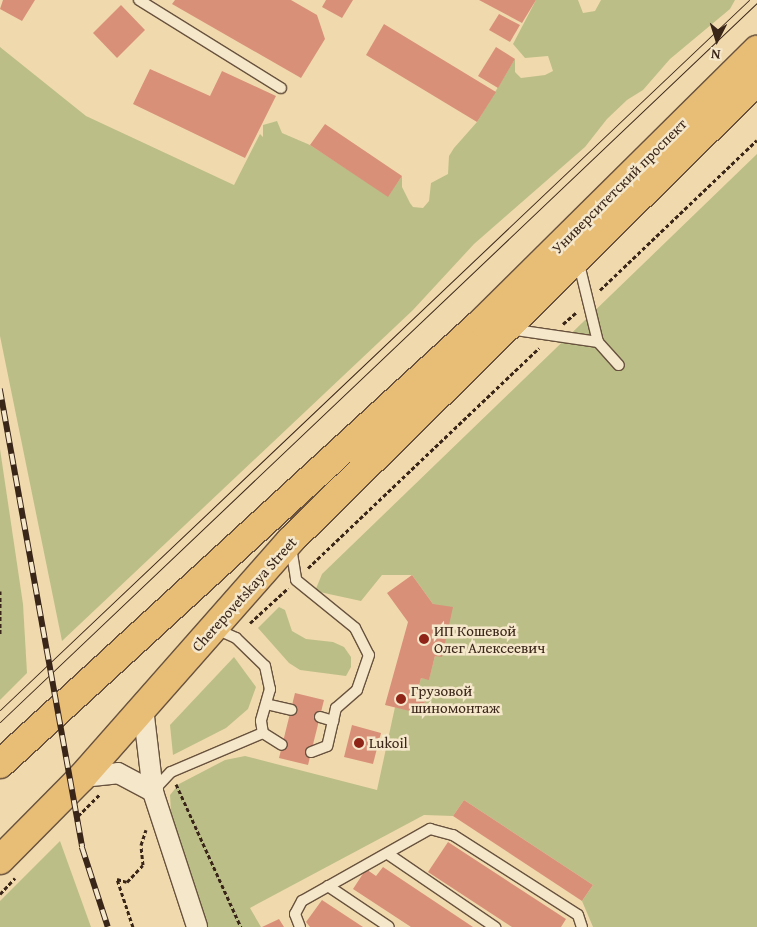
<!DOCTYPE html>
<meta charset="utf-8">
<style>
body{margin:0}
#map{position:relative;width:757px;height:927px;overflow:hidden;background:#f0daad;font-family:"Gentium Book Plus",serif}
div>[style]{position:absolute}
.green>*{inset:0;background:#bcbe88}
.building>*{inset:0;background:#d99079}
.path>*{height:3px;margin-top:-1.5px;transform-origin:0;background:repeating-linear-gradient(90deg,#3a2519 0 4px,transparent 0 6.5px)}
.roads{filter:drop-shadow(1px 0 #68523e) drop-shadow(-1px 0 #68523e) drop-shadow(0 1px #68523e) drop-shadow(0 -1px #68523e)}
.lane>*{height:10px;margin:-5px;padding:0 5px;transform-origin:5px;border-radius:5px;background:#f5e7ca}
.street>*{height:20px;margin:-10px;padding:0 10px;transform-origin:10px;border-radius:10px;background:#f5e7ca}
.highway>*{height:28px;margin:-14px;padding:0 14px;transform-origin:14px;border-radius:14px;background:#e8bd76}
.tram>*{height:1px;margin:-0.5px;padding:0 0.5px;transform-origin:0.5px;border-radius:0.5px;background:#3a2519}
.rail>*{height:5.5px;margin-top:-2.75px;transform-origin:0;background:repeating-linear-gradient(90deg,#f5e7ca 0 11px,#3a2519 0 22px);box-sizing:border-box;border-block:1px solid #3a2519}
.dots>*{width:14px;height:14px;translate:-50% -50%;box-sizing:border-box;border:2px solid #f5e7ca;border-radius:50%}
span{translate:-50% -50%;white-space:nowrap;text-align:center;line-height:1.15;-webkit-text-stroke:5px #f5e7ca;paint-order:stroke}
.street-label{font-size:15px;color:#3a2519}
.poi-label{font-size:15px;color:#3a2519}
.left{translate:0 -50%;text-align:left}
.north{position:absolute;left:692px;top:15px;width:50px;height:50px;-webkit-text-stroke:4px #f5e7ca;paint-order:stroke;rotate:185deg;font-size:14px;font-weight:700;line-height:20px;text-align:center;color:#3a2519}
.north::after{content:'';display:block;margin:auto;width:18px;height:22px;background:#3a2519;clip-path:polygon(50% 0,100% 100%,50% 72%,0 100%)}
</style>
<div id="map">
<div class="green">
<i style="clip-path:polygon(536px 0,578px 0,583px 13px,595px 11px,601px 0,735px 0,730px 9px,670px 59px,643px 90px,627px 100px,607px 119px,585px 147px,474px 244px,413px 310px,62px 641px,0 336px,0 47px,86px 116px,234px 185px,260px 134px,263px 137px,263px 125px,277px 121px,282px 133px,310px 145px,388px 196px,402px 176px,402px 187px,410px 203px,413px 207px,423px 208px,429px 201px,431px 183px,448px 174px,449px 156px,454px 148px,477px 122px,515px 59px,515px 72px,521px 78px,545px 75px,553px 71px,548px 56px,525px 58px,513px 44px)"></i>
<i style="clip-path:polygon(757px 154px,757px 927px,593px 927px,582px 901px,593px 885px,464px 800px,453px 816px,424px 815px,250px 908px,261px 927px,207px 927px,172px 830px,170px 795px,179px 784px,225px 760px,245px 756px,377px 790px,395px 707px,422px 713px,426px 696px,417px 694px,421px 678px,429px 679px,435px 656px,433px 604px,412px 575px,382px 575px,361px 601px,315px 591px,322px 574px)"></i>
<i style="clip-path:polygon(0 449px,23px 604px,27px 673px,0 700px)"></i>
<i style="clip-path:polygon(279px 607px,285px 610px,292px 631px,306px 639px,333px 642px,344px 647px,351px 657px,351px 667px,346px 676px,300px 670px,289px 663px,258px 628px)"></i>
<i style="clip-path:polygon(234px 657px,256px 687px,248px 709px,226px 728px,173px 755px,170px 725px)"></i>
<i style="clip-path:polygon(60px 841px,91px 927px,0 927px,0 901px)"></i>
</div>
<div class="building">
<i style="clip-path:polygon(3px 0,35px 0,22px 21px,0 9px)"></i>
<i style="clip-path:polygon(175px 0,291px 0,317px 15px,325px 39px,301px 78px,172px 4px)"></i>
<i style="clip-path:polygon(326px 0,353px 0,342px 18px,322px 7px)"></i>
<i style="clip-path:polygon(479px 0,536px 0,522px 23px)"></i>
<i style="clip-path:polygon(121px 5px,145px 30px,117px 58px,93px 33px)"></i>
<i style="clip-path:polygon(499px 14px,520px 25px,510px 42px,489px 30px)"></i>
<i style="clip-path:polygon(384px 24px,496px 92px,477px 122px,366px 55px)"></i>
<i style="clip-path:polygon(496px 47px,515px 59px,498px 88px,478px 76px)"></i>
<i style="clip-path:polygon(150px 69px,210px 96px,222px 71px,276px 96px,245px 158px,133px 104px)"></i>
<i style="clip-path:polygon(325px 124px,402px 176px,388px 197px,310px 145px)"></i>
<i style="clip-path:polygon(412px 575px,433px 604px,453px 607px,442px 657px,435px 656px,429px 680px,421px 678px,417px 694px,426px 696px,422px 714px,385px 705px,408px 622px,387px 593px)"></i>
<i style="clip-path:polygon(295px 693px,324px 700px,308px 765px,279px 758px)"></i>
<i style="clip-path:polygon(352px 725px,381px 733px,373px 764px,344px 757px)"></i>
<i style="clip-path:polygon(464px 800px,593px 885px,582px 901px,453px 816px)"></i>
<i style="clip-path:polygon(448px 842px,566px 919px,561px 927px,512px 927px,428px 872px)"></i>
<i style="clip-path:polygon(383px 867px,473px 927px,411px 927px,353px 889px,366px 869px,376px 876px)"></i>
<i style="clip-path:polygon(322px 900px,363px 927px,310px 927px,306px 922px)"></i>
<i style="clip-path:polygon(279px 919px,284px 927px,262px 927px)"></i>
</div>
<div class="path">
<i style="left:600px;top:290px;width:217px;rotate:-43.7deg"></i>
<i style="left:563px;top:324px;width:18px;rotate:-41deg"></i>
<i style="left:308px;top:568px;width:319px;rotate:-43.6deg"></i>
<i style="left:0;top:591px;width:43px;rotate:90deg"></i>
<i style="left:250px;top:623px;width:52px;rotate:-42.6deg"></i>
<i style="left:176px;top:784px;width:157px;rotate:65.6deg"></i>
<i style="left:78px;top:816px;width:31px;rotate:-45deg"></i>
<i style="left:0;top:894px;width:22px;rotate:-47deg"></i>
<i style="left:133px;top:927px;width:51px;rotate:-108.4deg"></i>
<i style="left:117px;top:879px;width:10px;rotate:17deg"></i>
<i style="left:127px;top:882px;width:23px;rotate:-47deg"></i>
<i style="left:143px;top:865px;width:20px;rotate:-96deg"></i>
<i style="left:141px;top:845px;width:16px;rotate:-72deg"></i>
</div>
<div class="roads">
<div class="lane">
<i style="left:139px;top:0;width:167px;rotate:31.8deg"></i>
<i style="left:578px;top:260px;width:84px;rotate:76.3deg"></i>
<i style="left:509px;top:329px;width:90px;rotate:8.3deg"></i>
<i style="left:598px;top:342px;width:31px;rotate:48deg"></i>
<i style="left:291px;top:547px;width:33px;rotate:81deg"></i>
<i style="left:296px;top:580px;width:76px;rotate:39.1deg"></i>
<i style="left:355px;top:628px;width:30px;rotate:63deg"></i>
<i style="left:369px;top:655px;width:37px;rotate:109deg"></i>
<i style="left:357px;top:690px;width:28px;rotate:139deg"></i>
<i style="left:336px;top:708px;width:39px;rotate:103deg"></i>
<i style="left:327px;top:746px;width:17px;rotate:159deg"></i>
<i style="left:216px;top:629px;width:22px;rotate:24deg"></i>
<i style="left:236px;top:638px;width:40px;rotate:44deg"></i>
<i style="left:265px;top:666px;width:24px;rotate:78deg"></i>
<i style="left:270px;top:689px;width:33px;rotate:106deg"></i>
<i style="left:261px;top:721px;width:12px;rotate:81deg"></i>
<i style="left:266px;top:704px;width:26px;rotate:13deg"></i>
<i style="left:320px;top:717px;width:14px;rotate:17deg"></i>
<i style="left:153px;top:791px;width:26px;rotate:-47deg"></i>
<i style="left:171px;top:772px;width:100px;rotate:-23deg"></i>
<i style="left:263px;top:733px;width:22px;rotate:32deg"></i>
<i style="left:388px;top:854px;width:130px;rotate:34.3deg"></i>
<i style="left:328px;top:886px;width:73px;rotate:33.9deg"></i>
<i style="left:300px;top:927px;width:14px;rotate:-111deg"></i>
<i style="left:295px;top:914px;width:15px;rotate:-62deg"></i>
<i style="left:302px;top:901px;width:147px;rotate:-29.4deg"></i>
<i style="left:430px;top:829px;width:24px;rotate:15deg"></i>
<i style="left:453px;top:835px;width:148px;rotate:32.6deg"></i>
<i style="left:578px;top:915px;width:13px;rotate:72deg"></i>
</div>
<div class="street">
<i style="left:143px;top:708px;width:85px;rotate:83.2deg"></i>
<i style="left:153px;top:792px;width:142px;rotate:71.9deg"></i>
<i style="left:82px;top:777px;width:36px;rotate:-6deg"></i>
<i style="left:118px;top:773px;width:40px;rotate:28deg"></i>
</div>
<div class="highway">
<i style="left:0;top:764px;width:654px;rotate:-42.52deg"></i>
<i style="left:482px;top:322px;width:387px;rotate:-44.7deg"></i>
<i style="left:0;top:860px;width:117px;rotate:-45.3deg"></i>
<i style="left:82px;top:777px;width:315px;rotate:-48.6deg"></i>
<i style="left:290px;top:541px;width:656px;rotate:-44.57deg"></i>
</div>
</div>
<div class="tram">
<i style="left:0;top:710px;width:1032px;rotate:-43.47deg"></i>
<i style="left:0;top:722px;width:1044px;rotate:-43.53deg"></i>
</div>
<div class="rail">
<i style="left:0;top:389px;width:465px;rotate:79.8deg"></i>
<i style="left:82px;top:847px;width:84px;rotate:72deg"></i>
</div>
<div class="dots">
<i style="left:424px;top:639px;background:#8f2418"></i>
<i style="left:401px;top:699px;background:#8f2418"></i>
<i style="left:359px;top:743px;background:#8f2418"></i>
</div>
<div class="street-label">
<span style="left:619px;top:186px;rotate:-45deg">Университетский проспект</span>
<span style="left:244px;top:594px;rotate:-48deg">Cherepovetskaya Street</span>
</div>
<div class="poi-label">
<span class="left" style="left:434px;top:639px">ИП Кошевой<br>Олег Алексеевич</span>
<span class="left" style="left:411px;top:699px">Грузовой<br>шиномонтаж</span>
<span class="left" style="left:369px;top:743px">Lukoil</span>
</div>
<div class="north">N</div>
</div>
